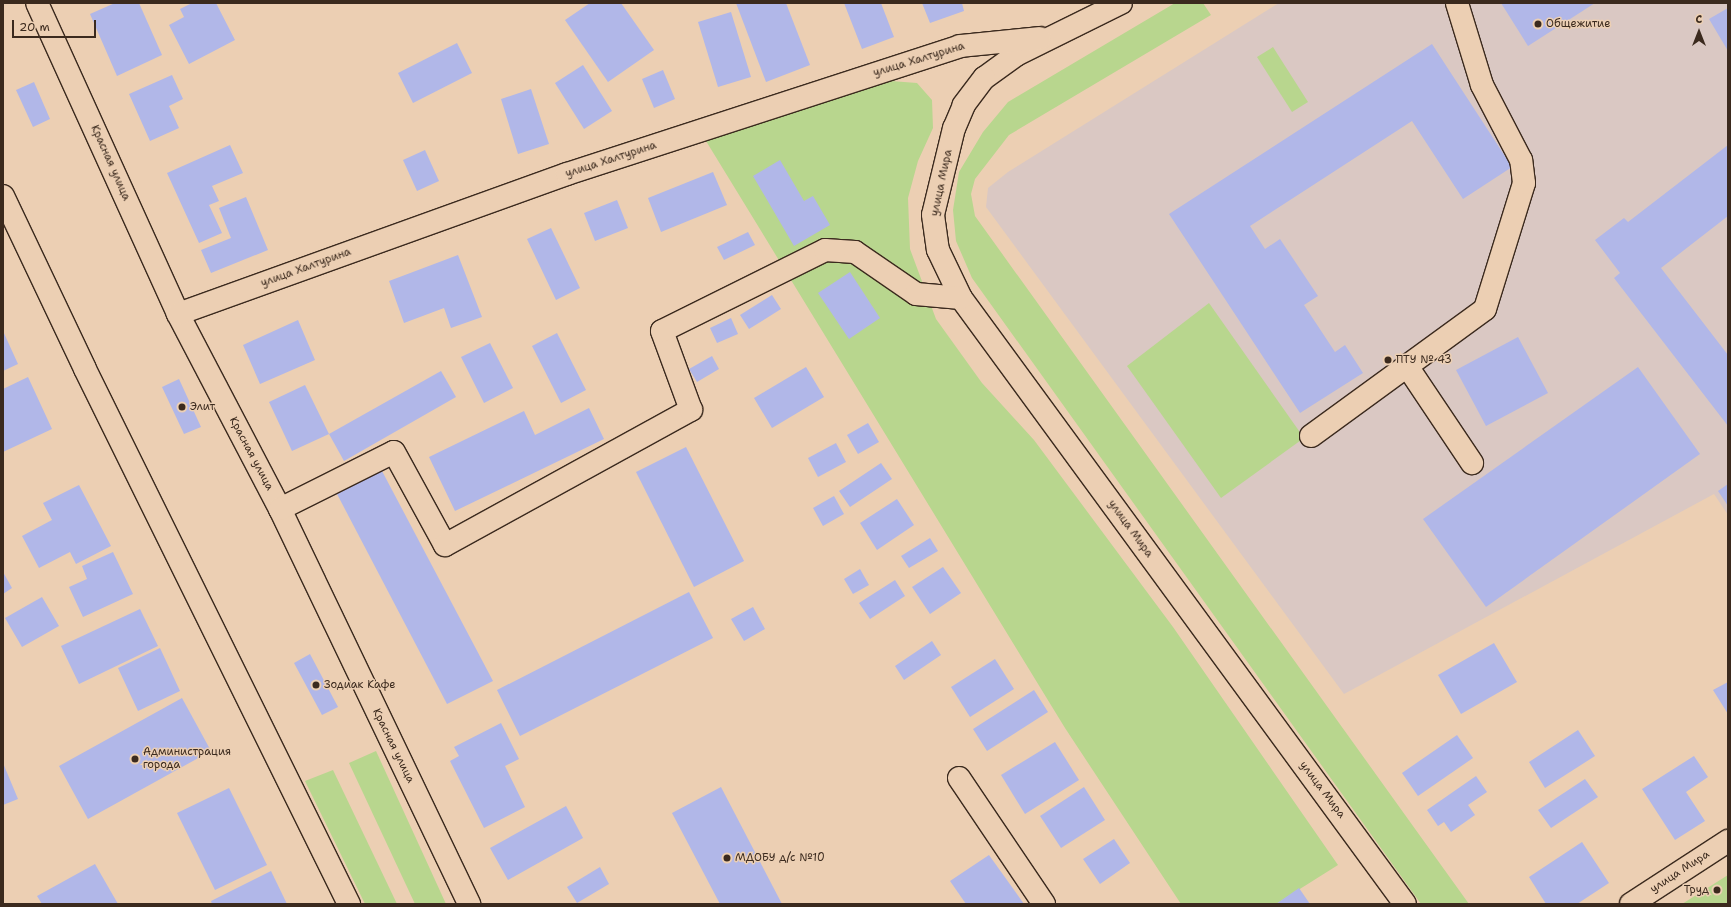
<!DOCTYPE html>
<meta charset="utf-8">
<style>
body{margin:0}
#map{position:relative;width:1731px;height:907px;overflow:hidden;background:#eccfb3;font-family:"Shantell Sans",sans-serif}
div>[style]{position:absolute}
.built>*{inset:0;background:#dac8c3}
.green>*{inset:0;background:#b8d68e}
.building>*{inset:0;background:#b1b7e8}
.roads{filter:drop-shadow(1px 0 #3b2a1e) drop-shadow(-1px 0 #3b2a1e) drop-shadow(0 1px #3b2a1e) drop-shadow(0 -1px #3b2a1e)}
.minor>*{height:22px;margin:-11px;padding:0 11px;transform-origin:11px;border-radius:11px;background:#eccfb3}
.dots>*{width:11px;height:11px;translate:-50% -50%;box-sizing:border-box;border:2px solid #eccfb3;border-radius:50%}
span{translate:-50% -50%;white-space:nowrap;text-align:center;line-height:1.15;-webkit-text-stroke:3px #eccfb3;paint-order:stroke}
.poi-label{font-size:11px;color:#3b2a1e}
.left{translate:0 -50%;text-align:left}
.right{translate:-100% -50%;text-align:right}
.street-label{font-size:11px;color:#3b2a1e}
.frame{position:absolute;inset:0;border:4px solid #3b2a1e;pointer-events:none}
.north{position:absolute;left:1679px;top:12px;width:40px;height:40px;-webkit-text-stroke:3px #eccfb3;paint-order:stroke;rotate:0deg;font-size:11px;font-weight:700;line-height:16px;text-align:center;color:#3b2a1e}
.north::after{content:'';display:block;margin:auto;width:14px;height:18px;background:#3b2a1e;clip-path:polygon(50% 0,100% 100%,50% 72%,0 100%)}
.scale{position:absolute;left:12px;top:20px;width:84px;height:18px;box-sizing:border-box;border:2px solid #3b2a1e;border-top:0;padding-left:5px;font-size:12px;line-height:14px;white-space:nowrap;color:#3b2a1e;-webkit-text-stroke:3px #eccfb3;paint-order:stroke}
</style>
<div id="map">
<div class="built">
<i style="clip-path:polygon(1279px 3px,1728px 3px,1728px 515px,1714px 494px,1344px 694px,986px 207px,988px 188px,1008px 172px)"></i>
</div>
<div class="green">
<i style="clip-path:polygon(1175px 3px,1203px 3px,1211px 15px,1009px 135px,975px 179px,971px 194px,975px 216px,1469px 904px,1421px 904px,972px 278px,956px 241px,953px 210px,959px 172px,983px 132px,1008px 102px)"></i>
<i style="clip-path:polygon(1273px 47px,1308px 102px,1292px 112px,1257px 57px)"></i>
<i style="clip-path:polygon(891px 81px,917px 83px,932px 100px,933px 128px,918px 161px,908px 198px,910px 249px,936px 319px,982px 383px,1034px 440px,1173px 627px,1338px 865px,1276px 904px,1181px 904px,1065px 728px,706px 141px)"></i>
<i style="clip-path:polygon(1209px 303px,1304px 438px,1221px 498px,1127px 366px)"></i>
<i style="clip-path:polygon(376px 751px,446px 904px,415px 904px,349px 763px)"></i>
<i style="clip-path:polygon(333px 770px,397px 904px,365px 904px,305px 781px)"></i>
<i style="clip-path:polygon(1728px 875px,1728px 904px,1682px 904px)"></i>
</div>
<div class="building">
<i style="clip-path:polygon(115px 3px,139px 3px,162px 55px,117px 76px,90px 14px)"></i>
<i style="clip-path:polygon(192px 3px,216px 3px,235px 40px,189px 64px,169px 25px,184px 17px,180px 9px)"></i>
<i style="clip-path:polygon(590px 3px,621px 3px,654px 50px,608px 82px,565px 20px)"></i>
<i style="clip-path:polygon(736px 3px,786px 3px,810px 65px,766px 82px)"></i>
<i style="clip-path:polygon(844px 3px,881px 3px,894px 37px,862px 49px)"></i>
<i style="clip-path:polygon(922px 3px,962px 3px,964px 11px,930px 23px)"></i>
<i style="clip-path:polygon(1501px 3px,1595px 3px,1528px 46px)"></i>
<i style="clip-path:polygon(1728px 8px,1728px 51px,1709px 19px)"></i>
<i style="clip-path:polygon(731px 12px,751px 77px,718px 87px,698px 22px)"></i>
<i style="clip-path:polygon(457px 43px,472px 73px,413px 103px,398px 73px)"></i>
<i style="clip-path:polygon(1432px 44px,1512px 167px,1463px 199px,1412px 121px,1250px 226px,1265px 249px,1280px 239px,1318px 296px,1304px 305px,1335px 352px,1345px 345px,1363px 373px,1300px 413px,1169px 214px)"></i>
<i style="clip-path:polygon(583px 65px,612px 111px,584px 129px,555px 83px)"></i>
<i style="clip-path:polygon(663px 70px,675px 99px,654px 108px,642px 79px)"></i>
<i style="clip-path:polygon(172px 75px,183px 99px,169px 106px,179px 128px,150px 141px,129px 94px)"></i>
<i style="clip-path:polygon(34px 82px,50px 119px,33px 127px,16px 90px)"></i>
<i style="clip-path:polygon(531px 89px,549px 144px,518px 154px,501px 99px)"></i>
<i style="clip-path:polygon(230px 145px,243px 173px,212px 186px,219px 201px,209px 205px,222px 233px,199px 243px,167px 173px)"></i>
<i style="clip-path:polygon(1728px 145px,1728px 216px,1661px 268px,1728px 355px,1728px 426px,1614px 278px,1620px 273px,1595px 240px,1624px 218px,1628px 222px)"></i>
<i style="clip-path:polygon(425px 150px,439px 181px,417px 191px,403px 160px)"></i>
<i style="clip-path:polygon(780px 160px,804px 201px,813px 196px,830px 225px,794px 246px,753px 176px)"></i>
<i style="clip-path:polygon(713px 172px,727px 205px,661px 232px,648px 198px)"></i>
<i style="clip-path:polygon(246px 197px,268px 250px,211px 273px,201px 250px,231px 238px,219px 208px)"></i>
<i style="clip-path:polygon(617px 200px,628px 228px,595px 241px,584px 213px)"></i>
<i style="clip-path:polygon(551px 228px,580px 288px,556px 300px,527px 239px)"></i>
<i style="clip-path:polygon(748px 232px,755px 245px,724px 260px,717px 247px)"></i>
<i style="clip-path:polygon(458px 255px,482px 317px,451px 328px,444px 308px,404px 323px,389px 281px)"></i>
<i style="clip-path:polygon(850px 272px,880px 318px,849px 339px,818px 293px)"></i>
<i style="clip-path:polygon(772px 295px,781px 309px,749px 329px,740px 315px)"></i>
<i style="clip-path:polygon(731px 318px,738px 334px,717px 343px,710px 328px)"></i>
<i style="clip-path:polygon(298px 320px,315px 360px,260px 384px,243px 345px)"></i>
<i style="clip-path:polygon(3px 331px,18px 364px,3px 371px)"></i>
<i style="clip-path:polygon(557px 333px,586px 390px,561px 403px,532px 346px)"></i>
<i style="clip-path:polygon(1518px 337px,1548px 393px,1486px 426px,1456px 370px)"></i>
<i style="clip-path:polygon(490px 343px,513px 388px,484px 403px,461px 357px)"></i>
<i style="clip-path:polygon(712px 356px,719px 369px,697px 382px,689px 369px)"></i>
<i style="clip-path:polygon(806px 367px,824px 397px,772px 428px,754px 398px)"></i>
<i style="clip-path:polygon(1638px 367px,1700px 454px,1486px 607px,1423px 519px)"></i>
<i style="clip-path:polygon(441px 371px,456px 397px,344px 461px,329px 434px)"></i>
<i style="clip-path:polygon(28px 377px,52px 429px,3px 452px,3px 389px)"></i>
<i style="clip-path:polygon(179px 379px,201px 427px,184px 434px,162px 387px)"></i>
<i style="clip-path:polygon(305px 385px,329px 434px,292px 451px,269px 402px)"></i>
<i style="clip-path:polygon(589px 408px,604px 439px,455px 511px,429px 457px,524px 411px,535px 435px)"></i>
<i style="clip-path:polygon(868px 423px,879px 442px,858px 454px,847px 435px)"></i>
<i style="clip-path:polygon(836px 443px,846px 462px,818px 477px,808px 458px)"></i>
<i style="clip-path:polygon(686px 447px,744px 561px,694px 587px,636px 472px)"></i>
<i style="clip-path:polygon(881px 463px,892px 479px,850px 507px,839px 491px)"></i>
<i style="clip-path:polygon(382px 471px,493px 681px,447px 704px,337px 494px)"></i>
<i style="clip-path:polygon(1728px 484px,1728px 506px,1718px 491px)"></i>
<i style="clip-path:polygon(79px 485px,111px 546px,76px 564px,70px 552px,39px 568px,22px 536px,52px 520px,43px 503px)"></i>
<i style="clip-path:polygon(834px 496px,844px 514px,823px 526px,813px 508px)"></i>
<i style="clip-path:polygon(897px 499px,914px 525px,877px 550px,860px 523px)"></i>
<i style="clip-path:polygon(930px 538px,938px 551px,909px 568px,901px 556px)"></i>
<i style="clip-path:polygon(113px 552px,133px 594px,83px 617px,69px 587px,87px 579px,82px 566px)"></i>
<i style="clip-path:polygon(943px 567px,961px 593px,930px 614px,912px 587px)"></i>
<i style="clip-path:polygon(860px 569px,869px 585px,853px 594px,844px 579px)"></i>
<i style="clip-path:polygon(3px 572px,12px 588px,3px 594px)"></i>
<i style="clip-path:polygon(895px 580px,905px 596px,870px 619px,859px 603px)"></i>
<i style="clip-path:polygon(689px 592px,713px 638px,520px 736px,497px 690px)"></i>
<i style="clip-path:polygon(42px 597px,59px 626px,22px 647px,5px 618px)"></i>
<i style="clip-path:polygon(753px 607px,765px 629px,744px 641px,731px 619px)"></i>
<i style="clip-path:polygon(140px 609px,158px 646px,79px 684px,61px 646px)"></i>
<i style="clip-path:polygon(932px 641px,941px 655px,904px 680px,895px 666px)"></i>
<i style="clip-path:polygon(1494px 643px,1517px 682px,1461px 714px,1438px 675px)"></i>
<i style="clip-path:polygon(160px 648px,180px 691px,138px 711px,118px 668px)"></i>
<i style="clip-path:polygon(310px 654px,338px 707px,322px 715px,294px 663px)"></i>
<i style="clip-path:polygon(995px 659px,1014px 689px,970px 717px,951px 687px)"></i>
<i style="clip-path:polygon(1728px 682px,1728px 714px,1713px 690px)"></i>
<i style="clip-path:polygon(1034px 690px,1048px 712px,987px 751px,973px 729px)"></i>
<i style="clip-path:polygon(182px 698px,211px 751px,88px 819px,59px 766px)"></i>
<i style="clip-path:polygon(501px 723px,519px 759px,505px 766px,525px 807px,484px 828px,450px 761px,459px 756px,454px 747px)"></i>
<i style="clip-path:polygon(1578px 730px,1595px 756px,1545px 788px,1529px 762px)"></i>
<i style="clip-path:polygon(1457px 735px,1473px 758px,1418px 796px,1402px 773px)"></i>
<i style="clip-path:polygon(1055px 742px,1079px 780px,1025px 814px,1001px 775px)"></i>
<i style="clip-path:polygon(1694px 756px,1708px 777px,1686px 792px,1705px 821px,1675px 840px,1642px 789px)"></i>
<i style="clip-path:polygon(3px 763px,18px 799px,3px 805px)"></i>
<i style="clip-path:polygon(1476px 776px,1487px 792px,1468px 805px,1475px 815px,1451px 832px,1444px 822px,1438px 826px,1427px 810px)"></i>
<i style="clip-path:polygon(1585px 779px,1598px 797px,1551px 828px,1538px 810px)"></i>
<i style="clip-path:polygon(721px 787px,782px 904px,720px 904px,672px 813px)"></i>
<i style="clip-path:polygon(1084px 787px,1105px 820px,1061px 848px,1040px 816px)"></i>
<i style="clip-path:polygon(229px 788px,267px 865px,215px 890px,177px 813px)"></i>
<i style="clip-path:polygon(566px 806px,583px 838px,508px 880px,490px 848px)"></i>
<i style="clip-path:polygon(1114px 839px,1130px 863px,1100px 884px,1083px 859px)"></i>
<i style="clip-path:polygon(1582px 842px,1609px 883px,1577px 904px,1546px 904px,1529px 877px)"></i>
<i style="clip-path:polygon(989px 855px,1024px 904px,966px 904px,950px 881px)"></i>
<i style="clip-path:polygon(95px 864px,118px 904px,42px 904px,37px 896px)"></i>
<i style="clip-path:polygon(600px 867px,609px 884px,577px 903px,567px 887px)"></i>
<i style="clip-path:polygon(271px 871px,287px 904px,212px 904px,211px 901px)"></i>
<i style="clip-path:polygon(1299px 888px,1310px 904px,1276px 904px)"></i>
</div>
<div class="roads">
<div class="minor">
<i style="left:37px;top:3px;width:341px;rotate:65.6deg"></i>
<i style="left:178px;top:314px;width:220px;rotate:62.4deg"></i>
<i style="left:280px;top:509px;width:438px;rotate:64.4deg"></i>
<i style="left:1121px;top:3px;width:117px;rotate:153.7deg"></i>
<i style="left:1016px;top:55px;width:39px;rotate:144deg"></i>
<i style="left:984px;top:78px;width:34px;rotate:127deg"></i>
<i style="left:964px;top:105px;width:25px;rotate:113deg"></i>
<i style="left:954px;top:128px;width:89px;rotate:103.6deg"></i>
<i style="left:933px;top:215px;width:35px;rotate:82deg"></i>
<i style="left:938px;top:250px;width:53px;rotate:64.4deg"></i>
<i style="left:961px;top:298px;width:751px;rotate:53.77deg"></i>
<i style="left:3px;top:196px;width:191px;rotate:64.6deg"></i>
<i style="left:85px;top:369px;width:597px;rotate:63.74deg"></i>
<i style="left:178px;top:314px;width:413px;rotate:-19.8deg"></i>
<i style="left:567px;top:174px;width:413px;rotate:-18deg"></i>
<i style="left:960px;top:46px;width:80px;rotate:-5.7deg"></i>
<i style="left:1407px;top:366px;width:117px;rotate:56.2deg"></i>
<i style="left:1311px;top:436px;width:215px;rotate:-36.1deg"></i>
<i style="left:1485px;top:309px;width:132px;rotate:-72.8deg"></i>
<i style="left:1524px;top:183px;width:23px;rotate:-97deg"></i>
<i style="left:1521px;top:160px;width:85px;rotate:-117.5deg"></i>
<i style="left:1482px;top:85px;width:86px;rotate:-107deg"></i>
<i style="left:280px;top:509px;width:127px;rotate:-26.6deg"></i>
<i style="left:394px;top:452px;width:106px;rotate:61.3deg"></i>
<i style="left:445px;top:545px;width:281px;rotate:-28.8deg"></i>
<i style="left:691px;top:410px;width:84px;rotate:-110.2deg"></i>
<i style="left:662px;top:331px;width:182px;rotate:-26.4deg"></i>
<i style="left:825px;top:250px;width:30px;rotate:4deg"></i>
<i style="left:855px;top:252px;width:74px;rotate:34.5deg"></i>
<i style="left:916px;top:294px;width:45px;rotate:5.1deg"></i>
<i style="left:959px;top:778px;width:152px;rotate:56deg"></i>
<i style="left:1631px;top:904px;width:116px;rotate:-33deg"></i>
</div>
</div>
<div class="dots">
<i style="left:1538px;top:24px;background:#3b2a1e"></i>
<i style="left:1388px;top:360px;background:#3b2a1e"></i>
<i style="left:182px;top:407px;background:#3b2a1e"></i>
<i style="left:316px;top:685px;background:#3b2a1e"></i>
<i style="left:135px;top:759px;background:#3b2a1e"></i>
<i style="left:727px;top:858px;background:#3b2a1e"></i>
<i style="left:1717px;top:890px;background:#3b2a1e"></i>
</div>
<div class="poi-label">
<span class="left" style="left:1546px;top:24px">Общежитие</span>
<span class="left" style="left:1396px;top:360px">ПТУ № 43</span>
<span class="left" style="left:190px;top:407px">Элит</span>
<span class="left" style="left:324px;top:685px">Зодиак Кафе</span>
<span class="left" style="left:143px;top:759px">Администрация<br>города</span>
<span class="left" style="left:735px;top:858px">МДОБУ д/с №10</span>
<span class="right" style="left:1709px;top:890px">Труд</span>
</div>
<div class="street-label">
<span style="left:919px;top:60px;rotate:-17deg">улица Халтурина</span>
<span style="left:611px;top:160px;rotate:-18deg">улица Халтурина</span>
<span style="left:110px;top:163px;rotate:66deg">Красная улица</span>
<span style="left:942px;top:183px;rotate:-78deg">улица Мира</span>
<span style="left:306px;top:268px;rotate:-20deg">улица Халтурина</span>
<span style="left:251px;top:454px;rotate:62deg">Красная улица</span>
<span style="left:1130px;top:529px;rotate:54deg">улица Мира</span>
<span style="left:393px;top:746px;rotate:64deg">Красная улица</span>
<span style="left:1322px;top:790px;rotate:53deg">улица Мира</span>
<span style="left:1680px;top:872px;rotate:-33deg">улица Мира</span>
</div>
<div class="frame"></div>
<div class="north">С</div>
<div class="scale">20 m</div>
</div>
